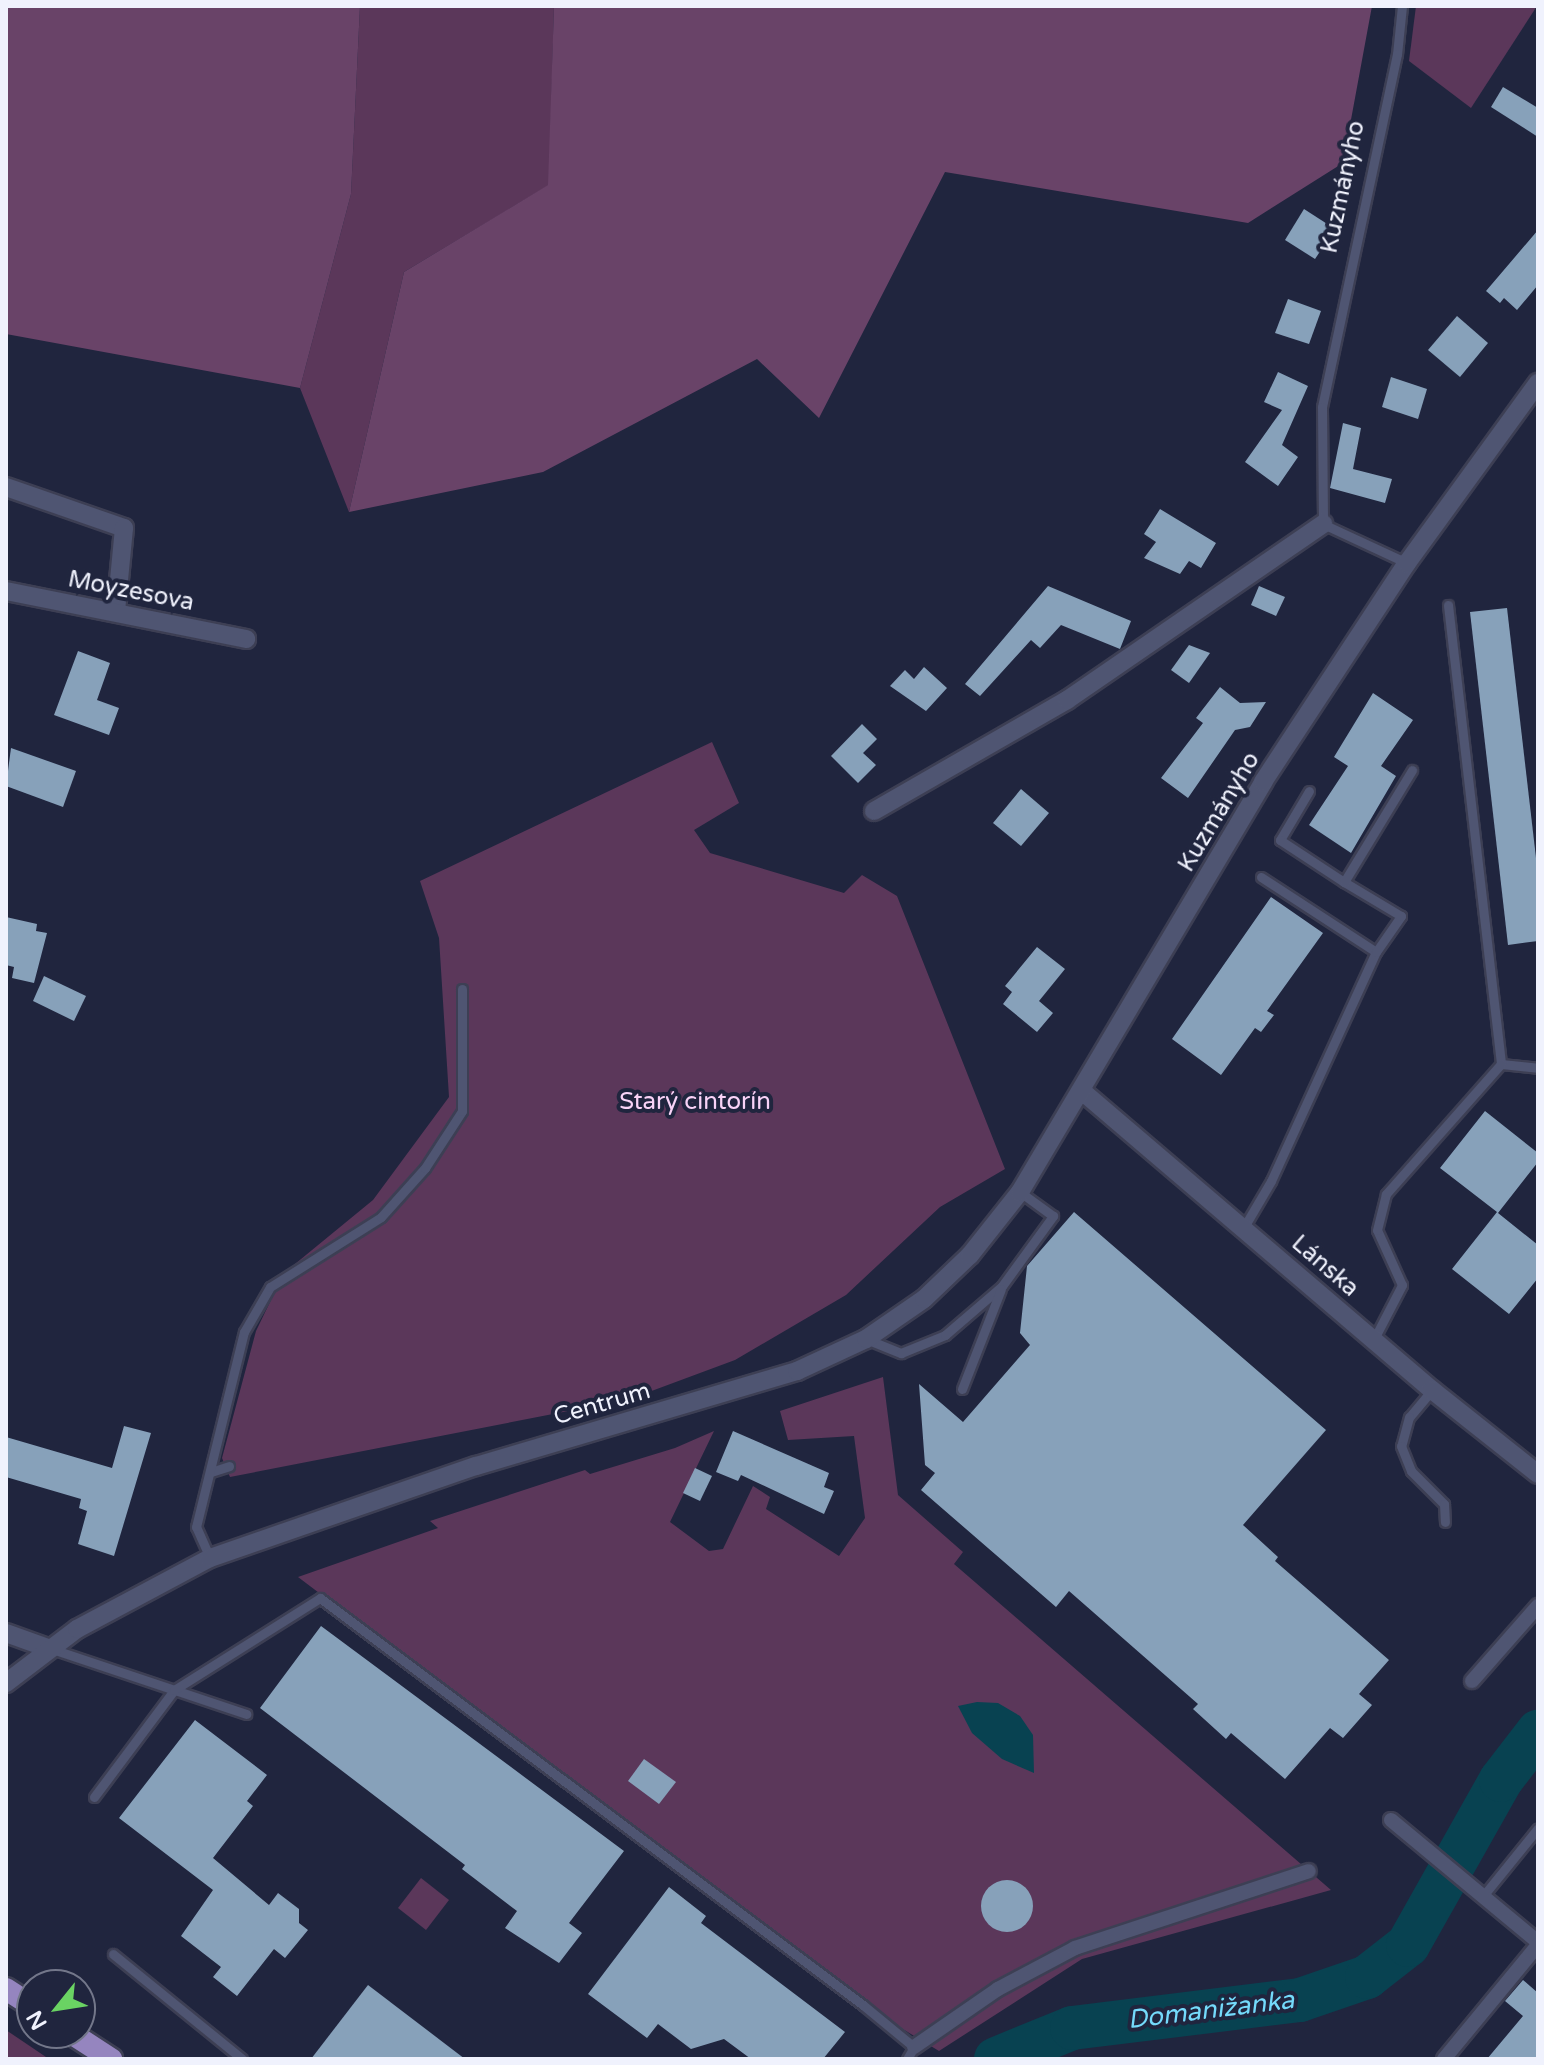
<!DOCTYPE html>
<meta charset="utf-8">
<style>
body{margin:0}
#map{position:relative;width:1544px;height:2065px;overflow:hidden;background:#20253e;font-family:"Varela Round",sans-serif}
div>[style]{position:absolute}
.green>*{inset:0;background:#5b375a}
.forest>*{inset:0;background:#694368}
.water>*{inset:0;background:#084251}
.river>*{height:44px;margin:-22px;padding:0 22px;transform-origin:22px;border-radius:22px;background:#084251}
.building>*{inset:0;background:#87a1ba}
.round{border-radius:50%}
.roads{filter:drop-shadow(2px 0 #3d3f54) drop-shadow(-2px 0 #3d3f54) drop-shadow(0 2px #3d3f54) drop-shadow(0 -2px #3d3f54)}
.service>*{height:9px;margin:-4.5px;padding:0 4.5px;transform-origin:4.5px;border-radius:4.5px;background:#4f5572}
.pedestrian>*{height:14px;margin:-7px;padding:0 7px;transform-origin:7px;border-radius:7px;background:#4f5572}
.minor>*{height:18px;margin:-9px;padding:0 9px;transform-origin:9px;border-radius:9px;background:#4f5572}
.primary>*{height:22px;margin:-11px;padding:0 11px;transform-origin:11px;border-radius:11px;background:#9585bf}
span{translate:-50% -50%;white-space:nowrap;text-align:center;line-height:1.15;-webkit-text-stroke:8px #20253e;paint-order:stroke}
.street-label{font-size:24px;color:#f0f2fd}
.park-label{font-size:24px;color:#f9d3f7}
.water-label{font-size:26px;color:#74dafb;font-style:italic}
.frame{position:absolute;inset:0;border:8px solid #f0f2fd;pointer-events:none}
.north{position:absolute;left:16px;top:1969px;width:80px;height:80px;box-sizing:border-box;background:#20253e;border:2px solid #73778a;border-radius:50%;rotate:240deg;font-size:22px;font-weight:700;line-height:32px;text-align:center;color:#f0f2fd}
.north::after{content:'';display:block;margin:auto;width:28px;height:36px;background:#6ad363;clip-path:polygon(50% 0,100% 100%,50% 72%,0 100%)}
</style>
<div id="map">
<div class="green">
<i style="clip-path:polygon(360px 6px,554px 6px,549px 185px,404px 272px,349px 512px,300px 388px,351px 194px)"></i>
<i style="clip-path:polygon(1416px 6px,1537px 6px,1471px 108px,1409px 61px)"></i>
<i style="clip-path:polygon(712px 742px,739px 803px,694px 830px,710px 853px,844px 893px,862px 875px,897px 896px,1005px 1169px,940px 1207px,846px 1295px,735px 1360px,630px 1399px,230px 1477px,222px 1458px,256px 1331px,284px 1273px,373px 1200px,449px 1097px,439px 938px,420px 881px)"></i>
<i style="clip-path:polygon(883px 1377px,898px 1495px,963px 1552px,954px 1564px,1331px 1890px,1082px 1959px,939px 2051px,863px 2005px,298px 1577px,438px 1528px,430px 1521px,585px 1470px,590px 1474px,675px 1448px,714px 1431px,670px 1522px,709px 1551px,723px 1549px,753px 1486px,770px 1497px,766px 1509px,839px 1556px,865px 1518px,854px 1436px,788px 1440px,780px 1411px)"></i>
<i style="clip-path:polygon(421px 1878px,449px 1900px,426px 1930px,398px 1908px)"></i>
<i style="clip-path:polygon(6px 2030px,49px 2059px,6px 2059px)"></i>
</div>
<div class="forest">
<i style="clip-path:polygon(6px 6px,360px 6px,351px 194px,300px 388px,6px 334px)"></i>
<i style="clip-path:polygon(554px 6px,1372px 6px,1343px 163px,1248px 223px,945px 172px,819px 418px,757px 359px,543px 472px,349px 512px,404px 272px,548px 185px)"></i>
</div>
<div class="water">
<i style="clip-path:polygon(977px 1702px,998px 1703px,1020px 1716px,1033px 1735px,1034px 1773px,1002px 1759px,972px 1733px,958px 1706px)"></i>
</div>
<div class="river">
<i style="left:996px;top:2059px;width:82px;rotate:-22.2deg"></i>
<i style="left:1072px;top:2028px;width:230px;rotate:-7deg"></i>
<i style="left:1300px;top:2000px;width:71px;rotate:-18.9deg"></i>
<i style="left:1367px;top:1977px;width:52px;rotate:-38deg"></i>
<i style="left:1408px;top:1945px;width:189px;rotate:-60.6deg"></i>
<i style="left:1501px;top:1780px;width:61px;rotate:-52.4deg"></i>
</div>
<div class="building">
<i style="clip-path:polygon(1503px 87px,1538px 108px,1538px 137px,1491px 107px)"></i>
<i style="clip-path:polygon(1304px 209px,1335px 229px,1315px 259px,1285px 240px)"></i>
<i style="clip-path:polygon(1538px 230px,1538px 285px,1517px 310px,1504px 298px,1500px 303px,1486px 291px)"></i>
<i style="clip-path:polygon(1288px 299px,1321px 311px,1309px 344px,1275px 333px)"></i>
<i style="clip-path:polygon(1457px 316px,1488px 343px,1460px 377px,1428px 350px)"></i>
<i style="clip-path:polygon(1278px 372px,1308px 386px,1282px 445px,1298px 457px,1278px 486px,1245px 462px,1282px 410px,1264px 402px)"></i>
<i style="clip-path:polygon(1391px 377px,1427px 389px,1418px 419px,1382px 407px)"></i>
<i style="clip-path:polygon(1343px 423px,1361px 428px,1353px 469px,1392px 479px,1385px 503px,1330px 488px)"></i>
<i style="clip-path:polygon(1160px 509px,1216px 543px,1201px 568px,1189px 561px,1180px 574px,1144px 558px,1156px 542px,1144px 534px)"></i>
<i style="clip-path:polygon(1048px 586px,1131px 621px,1120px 649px,1061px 625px,1040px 648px,1031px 640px,980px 696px,965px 684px)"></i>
<i style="clip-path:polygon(1259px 586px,1285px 597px,1276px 616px,1251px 605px)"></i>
<i style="clip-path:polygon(1507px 608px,1538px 875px,1538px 941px,1508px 945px,1470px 612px)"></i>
<i style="clip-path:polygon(1189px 645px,1210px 653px,1189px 683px,1171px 670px)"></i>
<i style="clip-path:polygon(78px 651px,110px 663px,97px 700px,119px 708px,109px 735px,54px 715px)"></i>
<i style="clip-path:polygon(924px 667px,947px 688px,926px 711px,890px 686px,905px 670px,914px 679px)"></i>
<i style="clip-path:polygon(1220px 687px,1240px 703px,1266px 702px,1250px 727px,1235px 730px,1188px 798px,1161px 778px,1203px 723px,1196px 718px)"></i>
<i style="clip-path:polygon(1373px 693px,1413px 720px,1381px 766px,1396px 776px,1351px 853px,1309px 825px,1348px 766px,1334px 757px)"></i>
<i style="clip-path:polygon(862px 724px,877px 739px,863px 753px,876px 765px,858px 783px,831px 756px)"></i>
<i style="clip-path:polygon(11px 748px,76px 771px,63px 807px,6px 786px)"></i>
<i style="clip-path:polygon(1021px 789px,1049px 813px,1021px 846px,993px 823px)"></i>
<i style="clip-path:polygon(1271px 897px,1323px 933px,1267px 1011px,1274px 1015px,1261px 1032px,1255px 1028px,1221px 1075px,1172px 1039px)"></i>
<i style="clip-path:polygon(6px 917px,37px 924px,36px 931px,47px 933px,34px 983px,12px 978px,14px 967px,6px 965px)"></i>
<i style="clip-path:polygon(1037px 947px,1065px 969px,1039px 1001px,1053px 1013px,1037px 1032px,1003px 1004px,1012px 992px,1005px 986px)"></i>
<i style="clip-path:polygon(44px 976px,86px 996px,74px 1021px,33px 1001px)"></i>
<i style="clip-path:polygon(1485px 1111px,1538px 1153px,1538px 1162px,1498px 1213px,1538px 1245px,1538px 1278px,1509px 1314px,1452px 1269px,1497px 1212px,1440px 1168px)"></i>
<i style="clip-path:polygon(1074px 1212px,1326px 1430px,1243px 1525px,1278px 1557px,1275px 1561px,1389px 1660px,1359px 1694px,1372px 1705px,1343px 1738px,1330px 1728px,1285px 1779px,1231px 1733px,1226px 1739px,1193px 1709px,1198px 1704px,1069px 1591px,1056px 1607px,921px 1490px,935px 1473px,925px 1465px,919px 1384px,963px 1422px,1030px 1345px,1020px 1333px,1027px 1266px)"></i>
<i style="clip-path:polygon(124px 1426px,151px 1433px,114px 1556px,78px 1544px,87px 1511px,79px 1508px,81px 1499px,6px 1477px,6px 1437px,112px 1468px)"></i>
<i style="clip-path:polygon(733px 1431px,829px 1473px,824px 1487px,834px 1491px,824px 1514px,741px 1475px,738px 1481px,716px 1472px)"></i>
<i style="clip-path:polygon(695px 1468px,712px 1476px,700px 1501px,683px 1493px)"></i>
<i style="clip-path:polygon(321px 1626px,624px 1851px,569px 1923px,582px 1933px,559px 1963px,505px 1928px,517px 1911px,462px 1869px,465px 1865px,260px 1708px)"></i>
<i style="clip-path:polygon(195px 1720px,267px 1775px,247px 1801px,253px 1806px,213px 1858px,269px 1905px,278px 1893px,299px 1909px,299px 1923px,308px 1930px,285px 1958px,274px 1949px,237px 1996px,213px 1977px,221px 1967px,181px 1936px,213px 1890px,119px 1818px)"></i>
<i style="clip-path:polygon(644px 1759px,676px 1782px,659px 1804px,628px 1781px)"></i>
<i class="round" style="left:981px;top:1880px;width:52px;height:52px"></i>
<i style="clip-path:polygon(669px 1887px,706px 1916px,701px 1923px,845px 2032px,823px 2059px,751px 2059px,724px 2039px,691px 2049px,658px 2024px,647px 2038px,588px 1994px)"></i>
<i style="clip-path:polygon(1523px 1980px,1538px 1993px,1538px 2059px,1487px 2059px,1523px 2016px,1505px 2001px)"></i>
<i style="clip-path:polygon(368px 1985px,465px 2059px,311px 2059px)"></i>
</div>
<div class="roads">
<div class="service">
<i style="left:1402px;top:6px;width:48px;rotate:95.9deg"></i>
<i style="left:1397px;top:54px;width:361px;rotate:102deg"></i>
<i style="left:1322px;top:407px;width:117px;rotate:89.5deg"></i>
<i style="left:1323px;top:524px;width:93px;rotate:24.9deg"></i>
<i style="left:1448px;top:605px;width:462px;rotate:83.4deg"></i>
<i style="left:1501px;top:1064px;width:37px;rotate:6deg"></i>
<i style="left:1309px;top:791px;width:57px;rotate:120.6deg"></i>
<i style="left:1280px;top:840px;width:77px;rotate:33.3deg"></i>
<i style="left:1261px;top:877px;width:137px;rotate:33.1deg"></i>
<i style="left:1244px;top:1227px;width:53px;rotate:-59.6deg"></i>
<i style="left:1271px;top:1181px;width:252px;rotate:-65.4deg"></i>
<i style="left:1376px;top:952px;width:44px;rotate:-55.2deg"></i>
<i style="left:1401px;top:916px;width:66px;rotate:-149.2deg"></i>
<i style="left:1344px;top:882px;width:131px;rotate:-58.7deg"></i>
<i style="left:866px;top:1339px;width:38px;rotate:22deg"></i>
<i style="left:901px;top:1353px;width:48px;rotate:-22.2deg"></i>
<i style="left:945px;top:1335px;width:75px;rotate:-40.7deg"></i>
<i style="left:1002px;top:1286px;width:87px;rotate:-53.9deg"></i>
<i style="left:1053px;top:1216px;width:41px;rotate:-144deg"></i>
<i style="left:1374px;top:1339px;width:61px;rotate:-62.6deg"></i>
<i style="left:1402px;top:1285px;width:60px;rotate:-114.4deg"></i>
<i style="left:1377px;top:1230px;width:37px;rotate:-76deg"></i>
<i style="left:1386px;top:1194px;width:174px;rotate:-48.5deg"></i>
<i style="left:962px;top:1389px;width:107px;rotate:-68.7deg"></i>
<i style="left:1432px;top:1390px;width:35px;rotate:130deg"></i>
<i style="left:1409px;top:1417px;width:30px;rotate:105deg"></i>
<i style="left:1401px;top:1446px;width:27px;rotate:68deg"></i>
<i style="left:1411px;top:1471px;width:47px;rotate:45deg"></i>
<i style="left:1444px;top:1504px;width:18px;rotate:87deg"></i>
<i style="left:211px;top:1472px;width:19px;rotate:-18deg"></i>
<i style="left:210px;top:1558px;width:34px;rotate:-114deg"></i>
<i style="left:196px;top:1527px;width:201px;rotate:-76.2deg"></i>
<i style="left:244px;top:1332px;width:52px;rotate:-60deg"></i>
<i style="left:270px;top:1287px;width:131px;rotate:-32.2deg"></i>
<i style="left:381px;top:1217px;width:66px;rotate:-48.1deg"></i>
<i style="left:425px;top:1168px;width:68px;rotate:-57deg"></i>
<i style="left:462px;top:1111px;width:122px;rotate:-90deg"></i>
<i style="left:52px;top:1649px;width:205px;rotate:18.5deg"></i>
<i style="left:94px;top:1797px;width:134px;rotate:-53.2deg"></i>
<i style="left:174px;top:1690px;width:173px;rotate:-32.2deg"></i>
<i style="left:320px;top:1598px;width:679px;rotate:36.85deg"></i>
<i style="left:863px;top:2005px;width:66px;rotate:39.5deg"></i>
<i style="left:914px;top:2047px;width:14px;rotate:120deg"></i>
<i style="left:1483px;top:1896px;width:87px;rotate:-51deg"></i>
<i style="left:113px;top:1954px;width:166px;rotate:39.1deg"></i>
</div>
<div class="pedestrian">
<i style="left:1472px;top:1681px;width:100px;rotate:-48.7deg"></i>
<i style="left:1391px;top:1820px;width:191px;rotate:39.7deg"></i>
<i style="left:914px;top:2047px;width:102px;rotate:-34.6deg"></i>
<i style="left:998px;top:1989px;width:87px;rotate:-28deg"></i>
<i style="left:1075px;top:1948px;width:246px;rotate:-18.2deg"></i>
<i style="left:1444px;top:2059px;width:148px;rotate:-50.5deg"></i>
</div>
<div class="minor">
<i style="left:6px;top:487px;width:125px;rotate:19.2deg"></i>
<i style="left:124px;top:528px;width:83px;rotate:95.5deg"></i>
<i style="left:6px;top:591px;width:245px;rotate:11.3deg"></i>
<i style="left:874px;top:811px;width:223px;rotate:-29.9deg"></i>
<i style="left:1067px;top:700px;width:311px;rotate:-34.5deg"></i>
<i style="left:1083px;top:1092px;width:459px;rotate:40.5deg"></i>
<i style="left:1432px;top:1390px;width:135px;rotate:38.4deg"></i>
<i style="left:6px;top:1633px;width:45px;rotate:19.7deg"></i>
<i style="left:6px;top:1683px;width:89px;rotate:-37.3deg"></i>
<i style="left:77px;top:1629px;width:151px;rotate:-28.1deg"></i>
<i style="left:210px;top:1558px;width:281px;rotate:-19.1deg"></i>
<i style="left:476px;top:1466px;width:335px;rotate:-16.5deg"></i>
<i style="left:797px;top:1371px;width:76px;rotate:-24.9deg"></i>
<i style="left:866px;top:1339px;width:70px;rotate:-34.6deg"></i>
<i style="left:924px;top:1299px;width:64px;rotate:-43.7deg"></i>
<i style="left:970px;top:1255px;width:80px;rotate:-51.6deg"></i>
<i style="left:1020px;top:1192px;width:477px;rotate:-59.3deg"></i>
<i style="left:1263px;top:782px;width:262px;rotate:-56.7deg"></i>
<i style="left:1407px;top:563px;width:223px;rotate:-54deg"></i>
</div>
<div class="primary">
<i style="left:6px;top:1989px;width:31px;rotate:33deg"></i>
<i style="left:71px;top:2033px;width:48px;rotate:33deg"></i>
</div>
</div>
<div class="street-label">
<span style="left:1343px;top:187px;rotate:-78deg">Kuzmányho</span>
<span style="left:131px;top:591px;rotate:11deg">Moyzesova</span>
<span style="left:1219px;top:812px;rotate:-59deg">Kuzmányho</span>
<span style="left:1325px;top:1266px;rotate:41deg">Lánska</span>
<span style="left:602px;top:1404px;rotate:-16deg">Centrum</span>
</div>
<div class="park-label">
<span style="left:695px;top:1102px">Starý cintorín</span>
</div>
<div class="water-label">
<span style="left:1211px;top:2010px;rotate:-7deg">Domanižanka</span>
</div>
<div class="frame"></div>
<div class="north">N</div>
</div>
